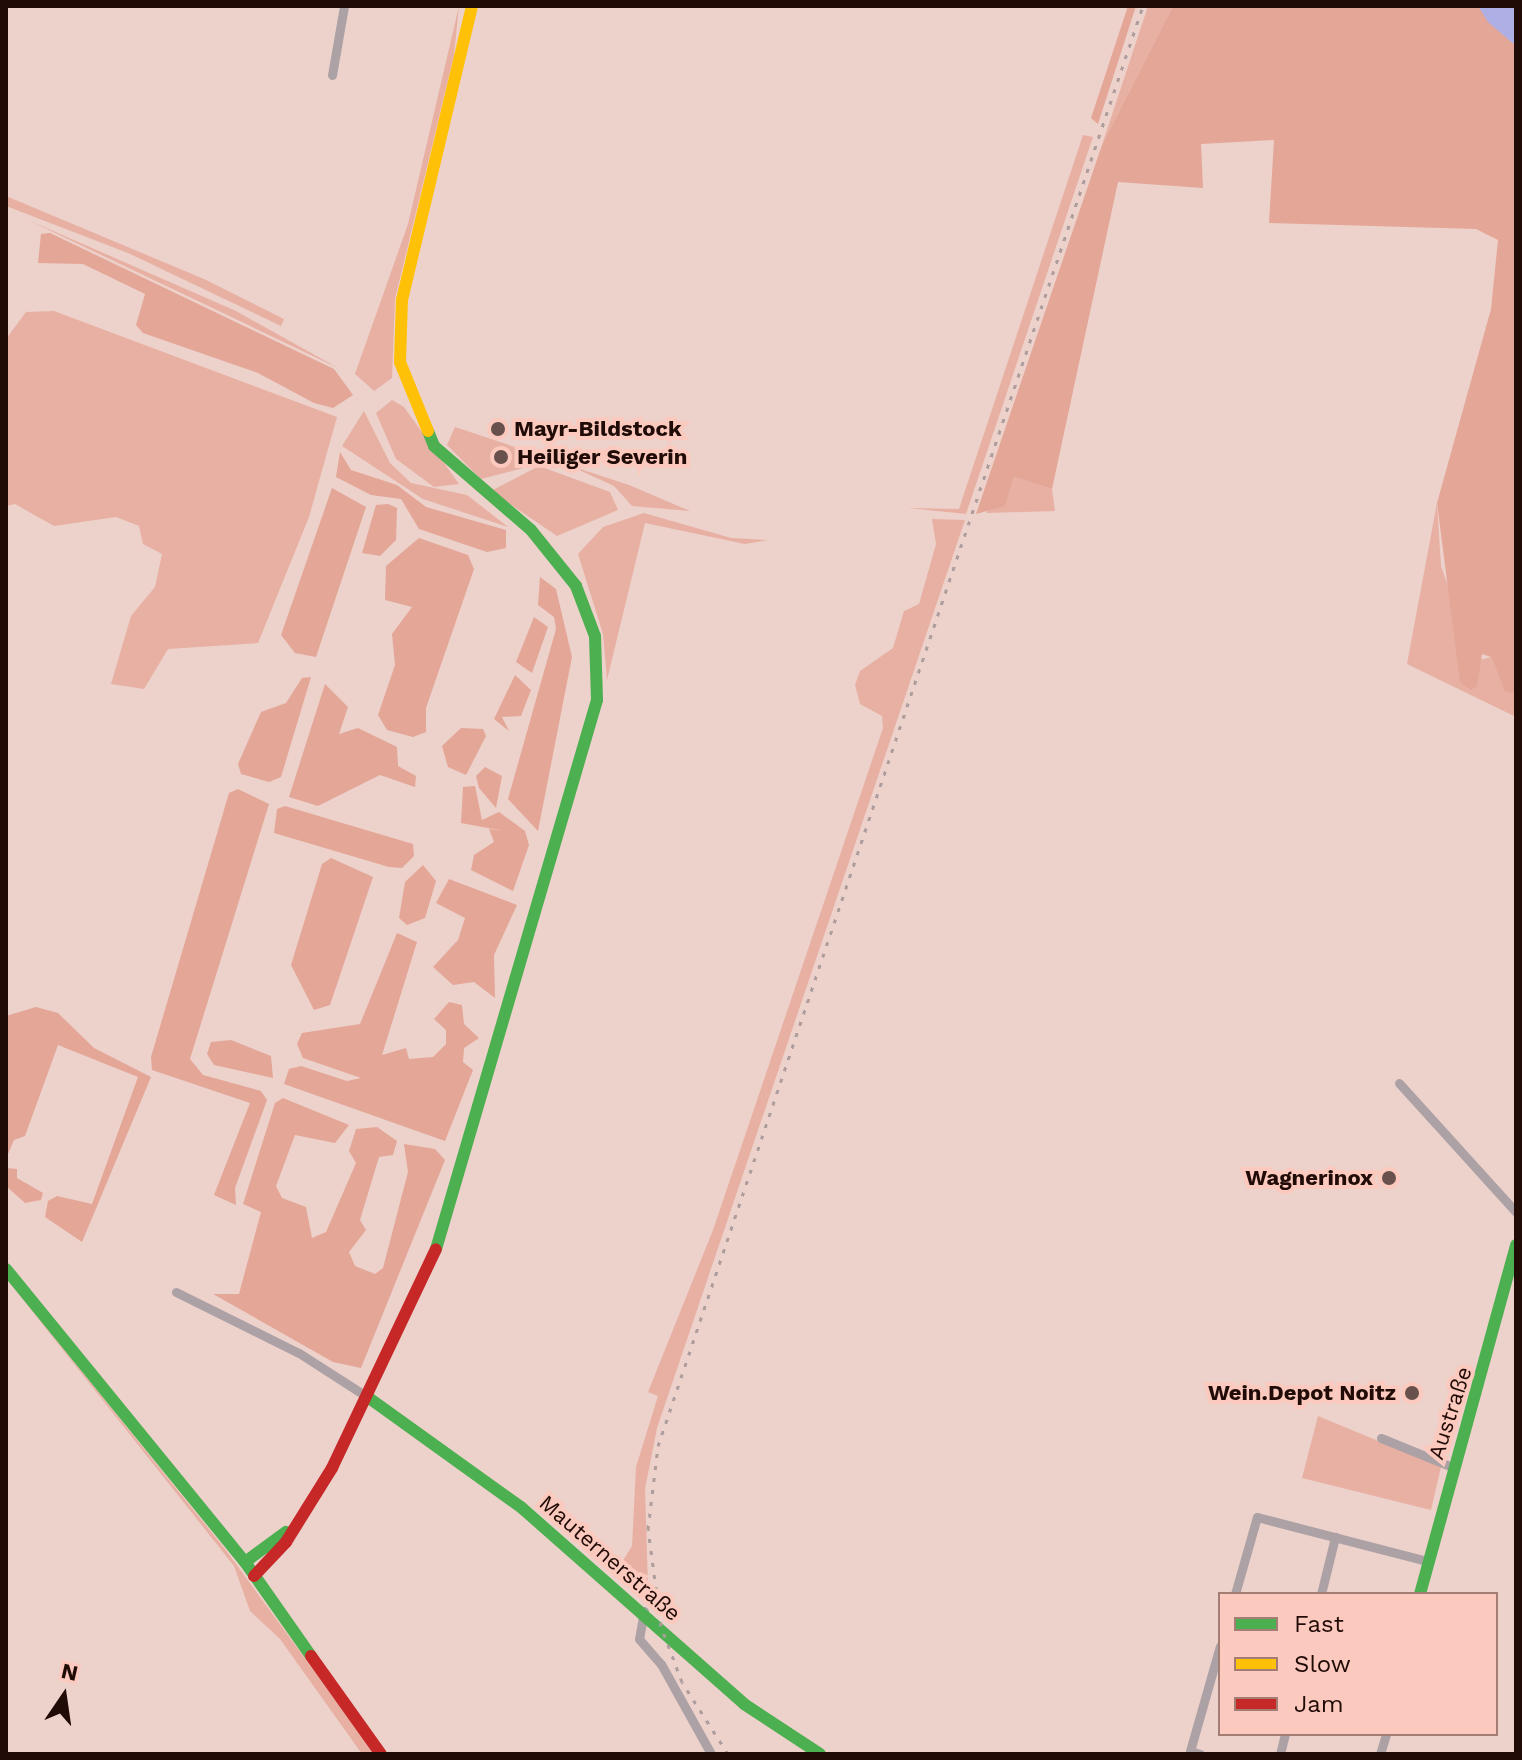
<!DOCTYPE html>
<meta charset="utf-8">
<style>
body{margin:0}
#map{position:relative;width:1522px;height:1760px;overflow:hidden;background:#edd1cb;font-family:"Work Sans",sans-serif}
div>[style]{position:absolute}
.green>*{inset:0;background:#e7b0a3}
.forest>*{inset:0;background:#e4a697}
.water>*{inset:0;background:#aeb0e5}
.street>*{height:9px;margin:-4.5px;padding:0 4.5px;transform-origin:4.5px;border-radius:4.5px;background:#aca1a5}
.fast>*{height:12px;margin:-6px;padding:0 6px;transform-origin:6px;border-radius:6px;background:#4caf50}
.slow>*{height:12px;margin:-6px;padding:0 6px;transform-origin:6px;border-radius:6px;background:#ffc107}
.jam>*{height:12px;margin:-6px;padding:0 6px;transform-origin:6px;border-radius:6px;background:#c62828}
.rail>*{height:3px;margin-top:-1.5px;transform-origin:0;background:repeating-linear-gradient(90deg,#ad9d9c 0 4px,transparent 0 12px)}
.dots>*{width:22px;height:22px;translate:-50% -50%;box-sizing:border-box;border:4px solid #fbc9bd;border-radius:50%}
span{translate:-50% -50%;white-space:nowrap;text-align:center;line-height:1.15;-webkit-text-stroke:8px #fbc9bd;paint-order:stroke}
.poi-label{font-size:22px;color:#200b07;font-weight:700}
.left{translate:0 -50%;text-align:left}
.right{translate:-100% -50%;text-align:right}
.street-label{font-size:22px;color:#200b07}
.frame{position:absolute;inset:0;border:8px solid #200b07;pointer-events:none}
.legend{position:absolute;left:1218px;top:1592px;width:280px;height:144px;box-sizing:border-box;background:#fbc9bd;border:2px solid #a37d74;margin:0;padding:10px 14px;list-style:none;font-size:24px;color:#200b07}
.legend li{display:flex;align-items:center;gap:16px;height:40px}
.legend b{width:40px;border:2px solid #a37d74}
.north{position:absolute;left:24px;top:1656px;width:80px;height:80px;-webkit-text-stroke:6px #fbc9bd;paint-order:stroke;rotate:13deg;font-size:22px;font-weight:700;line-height:32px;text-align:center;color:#200b07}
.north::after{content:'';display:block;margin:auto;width:28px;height:36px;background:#200b07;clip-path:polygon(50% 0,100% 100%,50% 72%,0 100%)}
</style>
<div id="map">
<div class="green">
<i style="clip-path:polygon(459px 6px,454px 55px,395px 299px,392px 378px,374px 391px,355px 374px,408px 224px)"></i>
<i style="clip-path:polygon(1148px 6px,1173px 6px,1102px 145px)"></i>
<i style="clip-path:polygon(1083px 135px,1093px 137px,966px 514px,908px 508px,959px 509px)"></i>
<i style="clip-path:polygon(6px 196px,204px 279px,284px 319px,281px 326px,128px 253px,6px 206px)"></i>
<i style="clip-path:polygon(28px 220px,236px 311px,338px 368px)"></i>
<i style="clip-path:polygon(54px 311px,337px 417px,309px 517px,258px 643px,168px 649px,144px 689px,111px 684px,131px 616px,155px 587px,162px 554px,143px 544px,139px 526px,116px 517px,54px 526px,15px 504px,6px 506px,6px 339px,26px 312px)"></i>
<i style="clip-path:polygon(392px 400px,404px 407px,459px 484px,434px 487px,396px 459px,376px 413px)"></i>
<i style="clip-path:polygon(364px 411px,390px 463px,411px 483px,467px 495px,508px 527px,423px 499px,342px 446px)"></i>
<i style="clip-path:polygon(455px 427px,554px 460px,481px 479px,447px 445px)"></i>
<i style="clip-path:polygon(568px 465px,629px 485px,690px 511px,632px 506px,614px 486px)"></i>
<i style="clip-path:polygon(539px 466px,610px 492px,618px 510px,557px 536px,491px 491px)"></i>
<i style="clip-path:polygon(1014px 477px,1052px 489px,1055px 511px,987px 513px,987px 507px,1005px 505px)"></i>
<i style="clip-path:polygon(1437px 503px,1441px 566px,1479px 676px,1476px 661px,1491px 657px,1505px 692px,1516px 694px,1516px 717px,1407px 664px)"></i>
<i style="clip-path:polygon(644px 513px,731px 538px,768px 540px,745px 544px,645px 523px,607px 680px,603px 634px,578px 554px,603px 527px)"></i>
<i style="clip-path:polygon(932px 519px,965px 520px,657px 1428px,645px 1489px,648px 1586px,638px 1582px,640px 1597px,614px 1575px,632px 1546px,636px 1467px,658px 1396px,648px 1392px,713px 1230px,883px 728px,882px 716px,860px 704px,855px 685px,860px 671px,893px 648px,904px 611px,919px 604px,936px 544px)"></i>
<i style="clip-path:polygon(6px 1278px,225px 1549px,375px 1754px,362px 1754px,280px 1639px,250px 1611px,234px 1566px)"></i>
<i style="clip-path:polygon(1318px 1416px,1441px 1467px,1431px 1510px,1302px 1478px)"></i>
</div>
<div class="forest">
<i style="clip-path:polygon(1128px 6px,1136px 6px,1098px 124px,1091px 118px)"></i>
<i style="clip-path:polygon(1173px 6px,1478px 6px,1516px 46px,1516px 694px,1505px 692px,1491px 657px,1482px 654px,1477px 686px,1471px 690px,1460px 682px,1437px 503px,1491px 309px,1498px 240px,1476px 229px,1269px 223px,1274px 140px,1201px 144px,1203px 188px,1118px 182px,1052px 489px,1014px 477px,1005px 506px,976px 514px,1102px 145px)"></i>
<i style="clip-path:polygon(50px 233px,334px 369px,353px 395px,333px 408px,314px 403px,258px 373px,143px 333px,136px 325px,145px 294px,83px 264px,38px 263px,41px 234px)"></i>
<i style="clip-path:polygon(340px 452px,351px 470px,397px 485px,426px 507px,506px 530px,506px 548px,487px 552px,419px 529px,401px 499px,371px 495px,336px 477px)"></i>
<i style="clip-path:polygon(332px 488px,366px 507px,316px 657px,295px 653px,281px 635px)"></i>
<i style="clip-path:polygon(388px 504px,397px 508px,396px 540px,380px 556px,362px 553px,376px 505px)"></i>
<i style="clip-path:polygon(419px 538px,468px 555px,474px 569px,426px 708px,426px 732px,413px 737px,387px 730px,378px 715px,395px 665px,392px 634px,412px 607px,385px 600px,386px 566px)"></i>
<i style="clip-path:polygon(540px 577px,556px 589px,572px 657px,538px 831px,508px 799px,556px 629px,554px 617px,538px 605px)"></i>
<i style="clip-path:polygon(534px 617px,548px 627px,532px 673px,516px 662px)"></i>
<i style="clip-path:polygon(515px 675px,531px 690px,521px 716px,502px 717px,509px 731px,494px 719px)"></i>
<i style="clip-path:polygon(311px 677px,281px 777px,269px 782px,241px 774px,238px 764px,261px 712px,286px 703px,302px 678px)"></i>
<i style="clip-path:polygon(325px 684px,348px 707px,339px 734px,358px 728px,397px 747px,398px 766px,416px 776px,415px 787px,380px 775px,318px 806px,289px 797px)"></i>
<i style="clip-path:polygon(461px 728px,483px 729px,486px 736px,466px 775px,448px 767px,442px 746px)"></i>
<i style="clip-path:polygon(485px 767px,502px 776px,496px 808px,479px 788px,476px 776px)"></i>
<i style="clip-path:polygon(475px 786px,482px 820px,499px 812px,525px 831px,529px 845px,513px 891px,471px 870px,474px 855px,494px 842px,489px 829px,504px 831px,461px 823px,463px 787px)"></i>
<i style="clip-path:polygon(238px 789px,269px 804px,190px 1059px,203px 1075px,261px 1091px,267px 1100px,235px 1188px,236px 1205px,214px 1195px,250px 1103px,152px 1070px,151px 1057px,229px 793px)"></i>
<i style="clip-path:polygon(285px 806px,413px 844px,414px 856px,402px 868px,389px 867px,274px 833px,277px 809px)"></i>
<i style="clip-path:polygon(331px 858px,373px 877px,330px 1005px,314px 1010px,291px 965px,322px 864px)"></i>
<i style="clip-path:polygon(423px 865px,436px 881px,425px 918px,407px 925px,399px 918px,405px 882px)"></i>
<i style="clip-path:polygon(449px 879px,517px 905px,494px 955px,495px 998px,474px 982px,453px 985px,433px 967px,458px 940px,465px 918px,436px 903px)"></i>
<i style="clip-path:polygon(397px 933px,417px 942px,382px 1055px,406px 1048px,409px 1059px,433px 1057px,446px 1044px,446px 1030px,434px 1019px,449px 1002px,462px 1005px,464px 1024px,479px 1038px,464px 1048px,463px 1062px,473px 1070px,445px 1141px,284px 1084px,289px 1069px,301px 1066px,347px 1081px,361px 1078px,303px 1058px,297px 1044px,302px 1033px,360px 1024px)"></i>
<i style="clip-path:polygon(36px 1007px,58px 1013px,94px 1048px,151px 1077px,82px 1242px,45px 1217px,48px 1201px,57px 1196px,92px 1204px,138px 1077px,58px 1045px,25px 1136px,14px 1140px,6px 1159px,6px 1016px)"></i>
<i style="clip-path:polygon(231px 1040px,271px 1056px,273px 1078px,214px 1065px,207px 1054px,211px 1042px)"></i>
<i style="clip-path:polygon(283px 1098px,349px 1125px,335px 1143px,295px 1135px,276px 1186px,282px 1198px,306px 1207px,312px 1238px,326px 1232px,356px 1163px,349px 1151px,356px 1129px,377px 1127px,397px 1141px,393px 1155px,379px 1157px,360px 1220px,366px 1230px,349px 1252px,355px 1266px,375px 1274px,383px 1268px,408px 1172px,404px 1144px,435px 1149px,445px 1160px,361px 1368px,333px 1362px,213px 1294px,239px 1294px,261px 1212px,243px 1204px,275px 1103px)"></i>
<i style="clip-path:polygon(6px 1168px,17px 1169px,17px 1178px,43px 1193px,41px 1200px,25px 1203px,6px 1186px)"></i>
</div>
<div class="water">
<i style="clip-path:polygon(1478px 6px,1516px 6px,1516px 46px,1488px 22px)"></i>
</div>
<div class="street">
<i style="left:332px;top:75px;width:70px;rotate:-80.1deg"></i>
<i style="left:1399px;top:1083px;width:174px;rotate:47.8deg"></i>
<i style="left:176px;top:1292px;width:137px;rotate:26.4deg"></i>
<i style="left:299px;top:1353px;width:83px;rotate:32.7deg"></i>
<i style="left:1381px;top:1438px;width:80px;rotate:22.1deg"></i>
<i style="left:1235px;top:1594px;width:80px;rotate:-74.1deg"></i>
<i style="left:1257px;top:1517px;width:176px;rotate:14.5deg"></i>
<i style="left:1321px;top:1594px;width:59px;rotate:-76.2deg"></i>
<i style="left:644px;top:1611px;width:28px;rotate:100deg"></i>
<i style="left:639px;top:1639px;width:33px;rotate:49deg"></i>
<i style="left:661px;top:1664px;width:103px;rotate:60.9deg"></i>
<i style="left:1200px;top:1754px;width:10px;rotate:-163deg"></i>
<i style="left:1190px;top:1751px;width:109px;rotate:-74.1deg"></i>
<i style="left:1280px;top:1754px;width:21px;rotate:-76deg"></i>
<i style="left:1380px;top:1754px;width:21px;rotate:-73deg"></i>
</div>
<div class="fast">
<i style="left:428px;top:431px;width:16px;rotate:68deg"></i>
<i style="left:434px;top:446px;width:128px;rotate:40.9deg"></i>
<i style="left:531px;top:530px;width:72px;rotate:51.2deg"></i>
<i style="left:576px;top:586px;width:53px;rotate:69.2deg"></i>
<i style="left:595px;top:636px;width:64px;rotate:88.2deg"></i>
<i style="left:597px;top:700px;width:572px;rotate:106.34deg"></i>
<i style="left:6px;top:1269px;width:378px;rotate:50.8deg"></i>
<i style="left:245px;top:1562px;width:115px;rotate:54.9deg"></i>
<i style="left:369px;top:1398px;width:188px;rotate:35.7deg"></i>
<i style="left:522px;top:1508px;width:296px;rotate:41.4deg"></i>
<i style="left:744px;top:1704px;width:91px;rotate:33.3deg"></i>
<i style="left:245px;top:1562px;width:51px;rotate:-36.2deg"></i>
<i style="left:1420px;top:1594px;width:362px;rotate:-74.6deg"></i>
</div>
<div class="slow">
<i style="left:428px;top:431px;width:74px;rotate:-112.1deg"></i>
<i style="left:400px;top:362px;width:62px;rotate:-88.2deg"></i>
<i style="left:402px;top:300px;width:302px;rotate:-76.6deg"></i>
</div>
<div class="jam">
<i style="left:254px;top:1576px;width:47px;rotate:-46.7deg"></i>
<i style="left:286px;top:1542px;width:87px;rotate:-58.1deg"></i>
<i style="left:332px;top:1468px;width:242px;rotate:-64.6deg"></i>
<i style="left:311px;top:1656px;width:120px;rotate:54.5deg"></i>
</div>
<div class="rail">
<i style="left:728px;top:1754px;width:85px;rotate:-122.6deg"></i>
<i style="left:682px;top:1682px;width:60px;rotate:-110.6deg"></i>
<i style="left:661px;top:1626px;width:98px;rotate:-97.6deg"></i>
<i style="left:648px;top:1529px;width:84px;rotate:-83.1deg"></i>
<i style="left:658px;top:1446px;width:1519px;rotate:-71.39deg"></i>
</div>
<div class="dots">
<i style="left:498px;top:429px;background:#68504c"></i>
<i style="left:501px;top:457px;background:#68504c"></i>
<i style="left:1389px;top:1178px;background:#68504c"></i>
<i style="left:1412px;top:1393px;background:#68504c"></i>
</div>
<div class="poi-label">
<span class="left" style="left:514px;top:429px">Mayr-Bildstock</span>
<span class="left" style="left:517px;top:457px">Heiliger Severin</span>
<span class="right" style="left:1373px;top:1178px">Wagnerinox</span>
<span class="right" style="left:1396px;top:1393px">Wein.Depot Noitz</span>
</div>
<div class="street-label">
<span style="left:1450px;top:1413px;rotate:-72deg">Austraße</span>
<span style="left:610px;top:1558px;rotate:41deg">Mauternerstraße</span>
</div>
<div class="frame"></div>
<ul class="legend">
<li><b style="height:10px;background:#4caf50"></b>Fast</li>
<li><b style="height:10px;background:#ffc107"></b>Slow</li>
<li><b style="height:10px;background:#c62828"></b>Jam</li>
</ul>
<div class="north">N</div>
</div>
